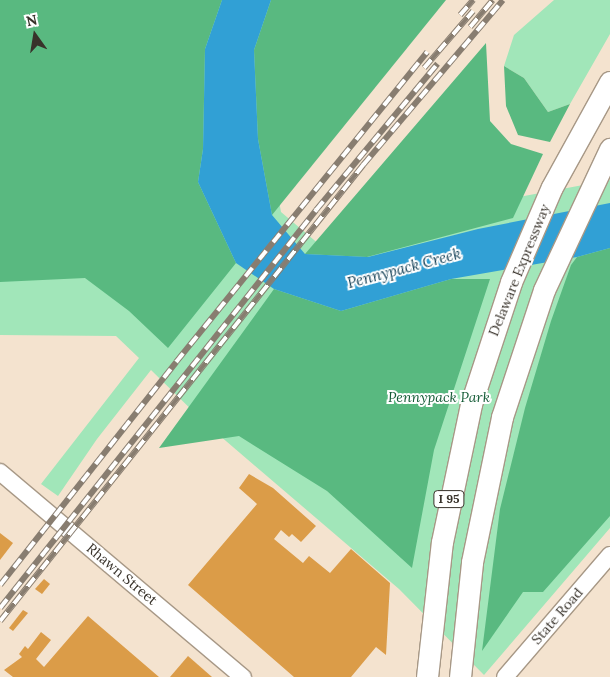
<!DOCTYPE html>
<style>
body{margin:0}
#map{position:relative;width:610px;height:677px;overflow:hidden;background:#f4e3cf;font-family:Lora,serif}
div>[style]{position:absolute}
.green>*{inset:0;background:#a1e6b9}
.forest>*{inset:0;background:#59b980}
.water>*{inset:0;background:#31a0d5}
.building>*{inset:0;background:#db9c48}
.roads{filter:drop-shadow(1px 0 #a79886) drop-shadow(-1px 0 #a79886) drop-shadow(0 1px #a79886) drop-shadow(0 -1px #a79886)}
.secondary>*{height:16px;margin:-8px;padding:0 8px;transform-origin:8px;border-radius:8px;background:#fff}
.highway>*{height:21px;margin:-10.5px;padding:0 10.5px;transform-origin:10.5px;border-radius:10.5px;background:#fff}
.rail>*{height:5.5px;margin-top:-2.75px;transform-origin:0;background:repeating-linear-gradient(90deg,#fff 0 11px,#887d70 0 22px);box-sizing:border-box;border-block:1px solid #887d70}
span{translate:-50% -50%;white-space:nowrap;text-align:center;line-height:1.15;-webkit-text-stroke:4px #fff;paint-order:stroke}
.shield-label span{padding:1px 4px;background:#fff;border:1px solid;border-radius:4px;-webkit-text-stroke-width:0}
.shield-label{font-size:12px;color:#38322a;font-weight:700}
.street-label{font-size:14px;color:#38322a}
.park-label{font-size:14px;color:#155c37;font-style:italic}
.water-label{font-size:15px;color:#144157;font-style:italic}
.north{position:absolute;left:10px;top:10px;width:50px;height:50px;-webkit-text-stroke:4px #fff;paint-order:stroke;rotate:347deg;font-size:14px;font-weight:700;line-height:20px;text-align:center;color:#38322a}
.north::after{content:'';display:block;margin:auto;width:18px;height:22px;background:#38322a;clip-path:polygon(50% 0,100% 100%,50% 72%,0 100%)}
</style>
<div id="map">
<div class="green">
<i style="clip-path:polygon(0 0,288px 0,266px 128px,281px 212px,327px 251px,497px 201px,610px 180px,610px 528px,484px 675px,399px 589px,205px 423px,151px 370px,97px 439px,58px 496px,41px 484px,139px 358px,116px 336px,0 335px)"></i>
<i style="clip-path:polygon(554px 0,610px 0,610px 34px,570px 104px,548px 112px,524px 78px,504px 66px,514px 35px)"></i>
</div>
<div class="forest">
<i style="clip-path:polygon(0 0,222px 0,205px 49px,203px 149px,198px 182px,236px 263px,168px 348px,129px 311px,85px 278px,0 282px)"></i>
<i style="clip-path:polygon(271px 0,446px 0,272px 215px,258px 139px,254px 50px)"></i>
<i style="clip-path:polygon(486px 43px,490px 121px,511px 144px,543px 154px,513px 218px,367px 257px,305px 254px)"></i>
<i style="clip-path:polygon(504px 66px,524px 78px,548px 112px,570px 104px,550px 142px,518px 135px,506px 106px)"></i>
<i style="clip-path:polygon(610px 248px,610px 516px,543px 592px,523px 592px,482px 651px,500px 509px,525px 408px,551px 321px,571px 265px,577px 257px)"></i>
<i style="clip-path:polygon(451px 279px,490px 279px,434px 450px,412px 568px,327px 491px,239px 436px,159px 448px,274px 289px,341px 311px)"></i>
</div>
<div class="water">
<i style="clip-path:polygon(222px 0,271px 0,254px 50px,258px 139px,272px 215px,305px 254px,368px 257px,478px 229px,610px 203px,610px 248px,577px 257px,451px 279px,341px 311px,274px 289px,236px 263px,198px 182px,203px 149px,205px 49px)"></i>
</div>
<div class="building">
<i style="clip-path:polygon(249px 474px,273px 488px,316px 526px,301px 542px,292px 534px,289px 537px,281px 530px,274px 539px,303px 563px,309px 556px,330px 573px,351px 549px,390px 583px,386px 655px,376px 647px,351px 677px,294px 677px,188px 585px,257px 504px,239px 488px)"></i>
<i style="clip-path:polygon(0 533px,13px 543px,0 560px)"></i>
<i style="clip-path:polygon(44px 579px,50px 584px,42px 594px,35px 589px)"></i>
<i style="clip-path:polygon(23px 610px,28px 613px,13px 631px,9px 628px)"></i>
<i style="clip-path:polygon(88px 616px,159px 677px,13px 677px,4px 670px,22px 657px,19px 654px,25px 646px,28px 649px,41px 632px,51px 640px,36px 659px,44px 667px)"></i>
<i style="clip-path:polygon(188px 656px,212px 677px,170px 677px)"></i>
</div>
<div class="roads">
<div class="secondary">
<i style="left:0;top:472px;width:318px;rotate:40.2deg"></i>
<i style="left:505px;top:677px;width:161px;rotate:-49.3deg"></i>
</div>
<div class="highway">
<i style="left:427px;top:677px;width:136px;rotate:-83.7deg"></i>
<i style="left:442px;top:542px;width:141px;rotate:-78.1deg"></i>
<i style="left:471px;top:404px;width:128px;rotate:-71.8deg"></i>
<i style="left:511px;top:282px;width:103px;rotate:-66.7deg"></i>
<i style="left:552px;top:187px;width:120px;rotate:-61.1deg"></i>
<i style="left:460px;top:677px;width:116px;rotate:-84deg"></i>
<i style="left:472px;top:562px;width:148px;rotate:-78.3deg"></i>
<i style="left:502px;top:417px;width:134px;rotate:-71.7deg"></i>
<i style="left:544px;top:290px;width:156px;rotate:-64.9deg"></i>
</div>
</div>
<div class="rail">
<i style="left:460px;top:15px;width:20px;rotate:-49deg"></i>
<i style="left:470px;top:27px;width:35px;rotate:-50deg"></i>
<i style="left:424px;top:68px;width:75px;rotate:-49.3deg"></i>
<i style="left:0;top:585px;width:284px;rotate:-51.7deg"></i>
<i style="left:176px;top:362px;width:399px;rotate:-51deg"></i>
<i style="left:0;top:608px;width:508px;rotate:-51.55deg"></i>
<i style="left:316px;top:210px;width:190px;rotate:-50.3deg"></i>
<i style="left:0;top:621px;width:583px;rotate:-51.48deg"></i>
<i style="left:363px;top:165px;width:216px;rotate:-49.7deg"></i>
</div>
<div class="shield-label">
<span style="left:449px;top:499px">I 95</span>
</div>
<div class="street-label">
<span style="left:519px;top:270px;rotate:-68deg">Delaware Expressway</span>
<span style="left:122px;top:574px;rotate:40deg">Rhawn Street</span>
<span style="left:557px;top:616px;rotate:-49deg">State Road</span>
</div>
<div class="park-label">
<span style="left:439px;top:397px">Pennypack Park</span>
</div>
<div class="water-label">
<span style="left:404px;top:268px;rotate:-15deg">Pennypack Creek</span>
</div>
<div class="north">N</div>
</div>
